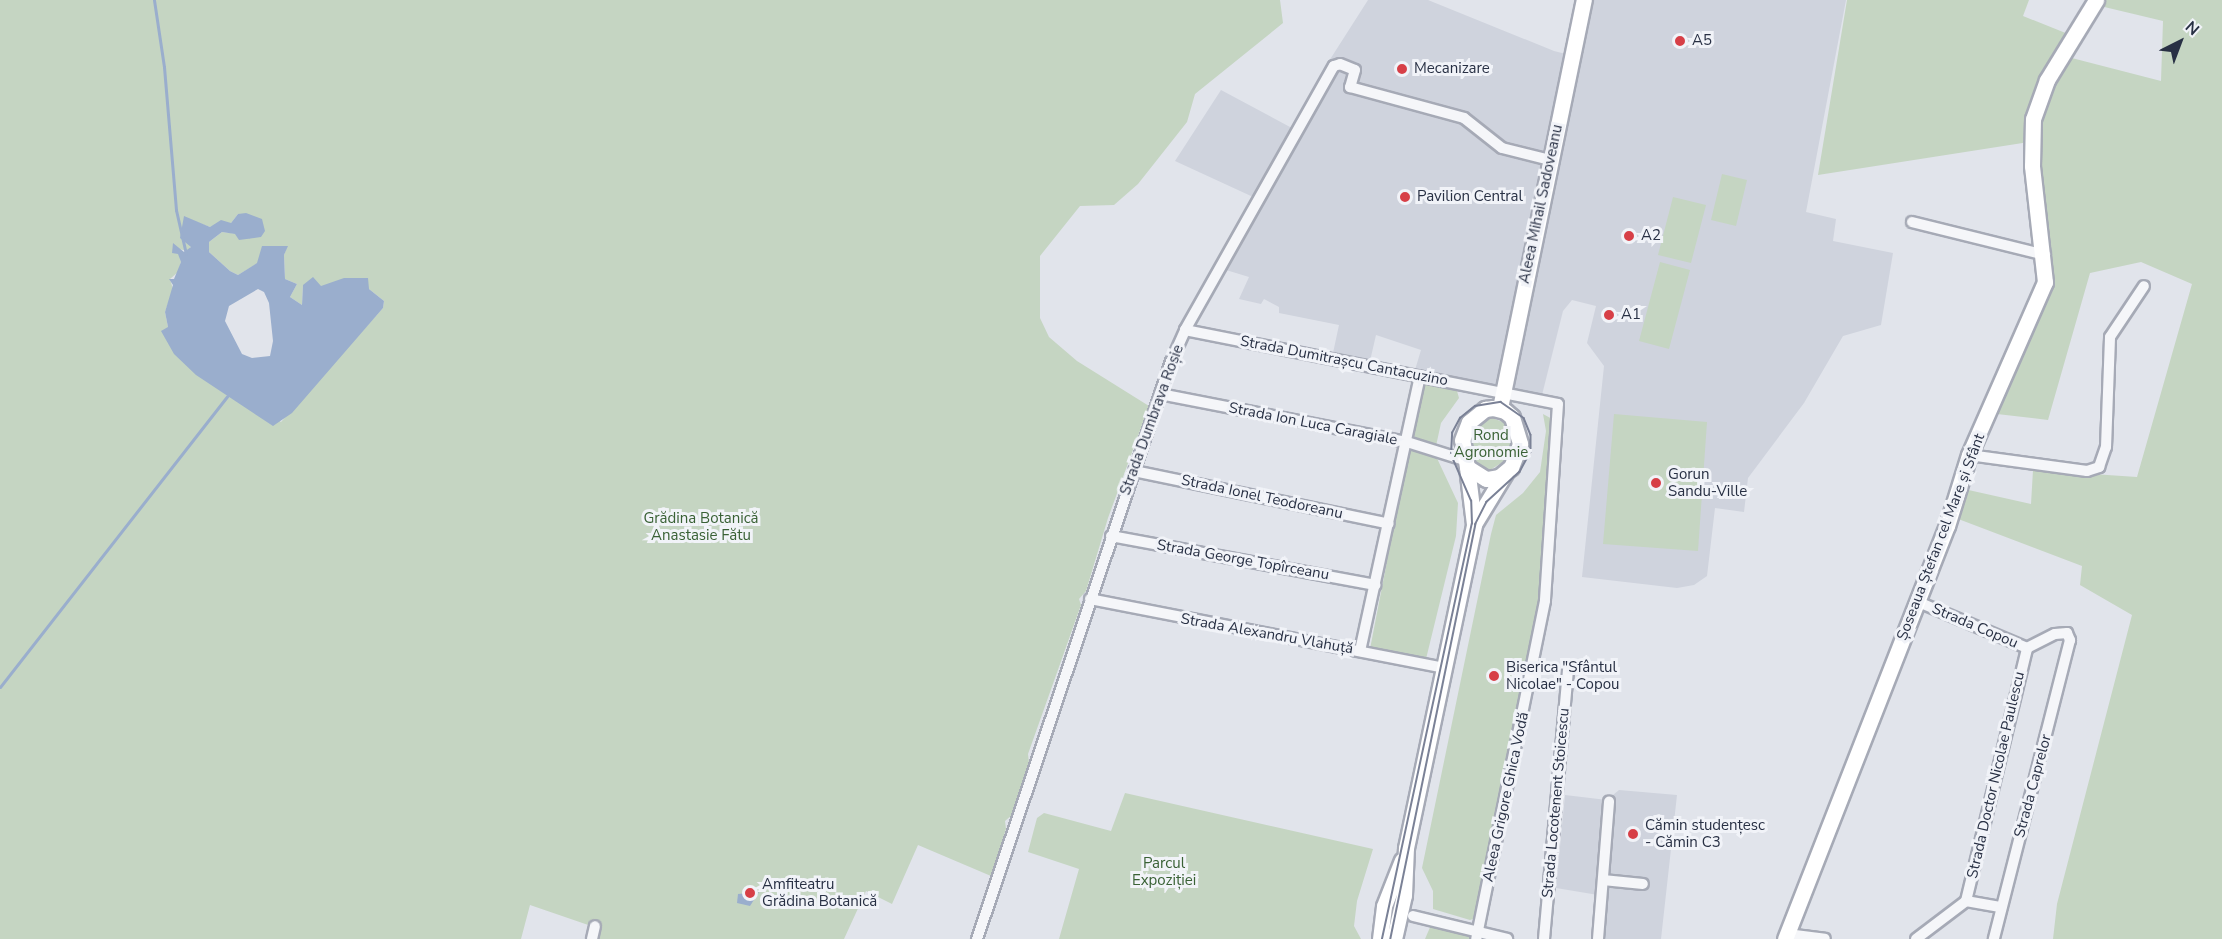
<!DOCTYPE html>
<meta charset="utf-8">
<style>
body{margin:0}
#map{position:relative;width:2222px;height:939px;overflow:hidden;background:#e1e4eb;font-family:"Nunito Sans",sans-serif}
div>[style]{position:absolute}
.built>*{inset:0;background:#cfd3dd}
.green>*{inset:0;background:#c5d5c2}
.water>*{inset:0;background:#9aaecd}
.stream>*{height:3px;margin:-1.5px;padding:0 1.5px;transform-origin:1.5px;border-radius:1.5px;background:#9aaecd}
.roads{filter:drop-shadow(2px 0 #a6aab6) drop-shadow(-2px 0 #a6aab6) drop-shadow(0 2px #a6aab6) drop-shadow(0 -2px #a6aab6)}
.street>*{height:10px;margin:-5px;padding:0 5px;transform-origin:5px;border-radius:5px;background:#f5f6f9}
.secondary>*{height:15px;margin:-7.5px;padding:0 7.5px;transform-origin:7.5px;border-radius:7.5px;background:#fff}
.tram>*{height:1.5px;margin:-0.75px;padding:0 0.75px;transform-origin:0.75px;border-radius:0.75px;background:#7a8196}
.dots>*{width:16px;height:16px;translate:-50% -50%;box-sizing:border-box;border:3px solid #f1f3f8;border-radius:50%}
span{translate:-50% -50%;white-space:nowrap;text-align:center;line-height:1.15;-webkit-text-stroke:6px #f1f3f8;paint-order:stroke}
.poi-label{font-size:15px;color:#283044}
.left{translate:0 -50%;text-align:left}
.street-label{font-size:15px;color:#283044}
.park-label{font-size:15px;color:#396135}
.north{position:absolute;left:2150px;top:12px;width:60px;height:60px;-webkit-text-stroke:4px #f1f3f8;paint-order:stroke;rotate:42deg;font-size:16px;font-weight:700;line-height:24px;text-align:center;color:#283044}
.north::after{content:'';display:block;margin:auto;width:21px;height:27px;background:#283044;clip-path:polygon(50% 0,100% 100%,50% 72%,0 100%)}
</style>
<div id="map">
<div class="built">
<i style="clip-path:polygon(1368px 0,1428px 0,1554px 51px,1582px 58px,1594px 0,1846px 0,1806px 212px,1836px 219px,1833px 241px,1893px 253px,1881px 325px,1843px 336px,1804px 403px,1748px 478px,1744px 512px,1715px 508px,1707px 576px,1694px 585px,1677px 588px,1582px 577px,1604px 366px,1587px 343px,1596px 306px,1572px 300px,1563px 311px,1542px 395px,1415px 370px,1421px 350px,1376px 335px,1370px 361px,1333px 353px,1339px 325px,1279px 313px,1279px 307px,1264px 299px,1261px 304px,1239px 299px,1249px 277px,1226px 270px,1264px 202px,1175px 161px,1221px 90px,1303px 134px,1338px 70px,1329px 61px)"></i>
<i style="clip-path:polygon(1619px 790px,1677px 795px,1661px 939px,1593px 939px,1598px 895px,1556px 888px,1565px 795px,1607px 800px)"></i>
</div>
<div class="green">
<i style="clip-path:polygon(evenodd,0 0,1280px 0,1283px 23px,1195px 94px,1187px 122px,1138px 184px,1114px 205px,1080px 206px,1040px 256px,1040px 318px,1049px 337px,1077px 361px,1149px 406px,1108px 518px,1086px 591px,1079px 599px,1081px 605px,1028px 754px,1029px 763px,1012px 815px,1005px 821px,1006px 829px,991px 876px,918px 845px,892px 904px,866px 891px,844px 939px,596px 939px,597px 928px,530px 905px,521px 939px,0 939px,0 0,238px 214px,261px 237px,222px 232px,209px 242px,209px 252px,230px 271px,238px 275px,258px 263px,261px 254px,287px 247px,284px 255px,285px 279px,297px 284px,290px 297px,302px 305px,303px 285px,369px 289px,384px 301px,383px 308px,281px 422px,168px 327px,165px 312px,173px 289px,170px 279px,178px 272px,181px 262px,178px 249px,189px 251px,191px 246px,188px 219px,210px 227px,231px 223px,238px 214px)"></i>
<i style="clip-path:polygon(1847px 0,2029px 0,2023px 16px,2073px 36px,2029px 142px,1818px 175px)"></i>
<i style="clip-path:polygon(2098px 0,2222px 0,2222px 939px,2053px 939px,2057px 904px,2132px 615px,2080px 585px,2082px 566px,1953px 517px,1964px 489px,2031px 504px,2033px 470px,2137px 477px,2192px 284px,2141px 262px,2090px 273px,2048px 420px,1997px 414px,2052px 265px,2034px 166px,2035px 120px,2064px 56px,2161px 81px,2163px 21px,2096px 5px)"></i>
<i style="clip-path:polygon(1722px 174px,1747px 180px,1736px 226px,1711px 220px)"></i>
<i style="clip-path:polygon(1673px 197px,1706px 205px,1691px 263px,1658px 255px)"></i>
<i style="clip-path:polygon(1660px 262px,1690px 270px,1669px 349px,1639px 341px)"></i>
<i style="clip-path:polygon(1426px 385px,1457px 391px,1459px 398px,1441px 423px,1436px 446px,1435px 454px,1458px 503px,1456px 536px,1426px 659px,1370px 649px,1421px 386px)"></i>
<i style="clip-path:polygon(1543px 414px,1554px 420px,1541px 606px,1476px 918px,1470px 920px,1433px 909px,1433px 891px,1422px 868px,1491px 534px,1496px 515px,1523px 493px,1540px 472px,1546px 431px)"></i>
<i style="clip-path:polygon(1614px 414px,1707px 422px,1698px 551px,1603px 544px)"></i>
<i style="clip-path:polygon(1489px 417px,1506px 423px,1512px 438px,1506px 460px,1490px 470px,1477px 465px,1471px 450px,1474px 431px)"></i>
<i style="clip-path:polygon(1125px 793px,1373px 849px,1357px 901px,1354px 926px,1361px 939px,1059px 939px,1079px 869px,1028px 852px,1037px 818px,1044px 813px,1111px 831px)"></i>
<i style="clip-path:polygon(1431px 925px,1472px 936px,1471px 939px,1425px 939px)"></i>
</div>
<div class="water">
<i style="clip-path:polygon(evenodd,246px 213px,262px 219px,265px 231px,261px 237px,239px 240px,235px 234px,222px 232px,209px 242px,209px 252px,230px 271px,238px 275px,257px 263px,262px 246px,288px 246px,284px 255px,285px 279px,297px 284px,290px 297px,302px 305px,303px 285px,313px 277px,321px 286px,344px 278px,368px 278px,369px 289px,384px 301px,383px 308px,292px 413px,273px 426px,196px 375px,174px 354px,161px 331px,168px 327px,165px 312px,173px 285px,169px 279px,174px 279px,181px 262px,178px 254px,172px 253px,173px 243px,184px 252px,191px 247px,180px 238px,184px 216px,210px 227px,221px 220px,231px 223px,238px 214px,246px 213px,258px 289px,264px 292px,269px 303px,273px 341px,270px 356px,252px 358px,242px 354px,225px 321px,229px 306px,258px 289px)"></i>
<i style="clip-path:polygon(759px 892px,750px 906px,737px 903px,738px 894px)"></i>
</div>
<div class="stream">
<i style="left:154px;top:0;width:68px;rotate:81.5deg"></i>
<i style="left:164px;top:67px;width:144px;rotate:85.2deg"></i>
<i style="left:176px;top:210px;width:45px;rotate:77.2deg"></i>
<i style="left:0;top:687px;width:369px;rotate:-52deg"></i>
</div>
<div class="roads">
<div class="street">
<i style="left:1912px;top:222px;width:137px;rotate:13.9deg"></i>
<i style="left:1185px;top:330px;width:380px;rotate:11.2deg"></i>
<i style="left:1558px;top:404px;width:197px;rotate:93.8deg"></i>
<i style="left:1545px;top:601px;width:345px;rotate:101.5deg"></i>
<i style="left:1160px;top:394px;width:252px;rotate:11deg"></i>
<i style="left:1407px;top:442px;width:60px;rotate:17.5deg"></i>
<i style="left:1969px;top:455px;width:119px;rotate:7.7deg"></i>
<i style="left:2087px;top:471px;width:13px;rotate:-18deg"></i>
<i style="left:2099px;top:467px;width:21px;rotate:-71deg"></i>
<i style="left:2106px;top:447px;width:110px;rotate:-87.9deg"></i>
<i style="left:2110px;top:337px;width:61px;rotate:-56.3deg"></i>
<i style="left:1134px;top:471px;width:260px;rotate:11.7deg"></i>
<i style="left:1111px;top:536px;width:269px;rotate:10.5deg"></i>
<i style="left:1090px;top:599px;width:361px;rotate:11deg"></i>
<i style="left:1916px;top:601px;width:121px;rotate:22.9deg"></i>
<i style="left:2027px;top:648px;width:31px;rotate:-27deg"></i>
<i style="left:2055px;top:634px;width:12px;rotate:-5deg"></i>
<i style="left:2067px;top:633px;width:8px;rotate:67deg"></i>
<i style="left:2070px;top:640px;width:309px;rotate:104.3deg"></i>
<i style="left:1360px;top:651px;width:281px;rotate:-77.7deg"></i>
<i style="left:1603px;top:880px;width:40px;rotate:5.7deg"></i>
<i style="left:1966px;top:901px;width:260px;rotate:-76.4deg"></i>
<i style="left:1966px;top:901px;width:36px;rotate:10deg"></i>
<i style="left:1413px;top:916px;width:97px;rotate:13.7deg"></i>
<i style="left:1787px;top:934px;width:38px;rotate:7deg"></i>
<i style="left:592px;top:939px;width:13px;rotate:-77deg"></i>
<i style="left:977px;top:939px;width:609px;rotate:-71.42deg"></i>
<i style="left:1171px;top:362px;width:35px;rotate:-66deg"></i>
<i style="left:1185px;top:330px;width:303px;rotate:-60.6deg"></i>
<i style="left:1334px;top:66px;width:6px;rotate:-18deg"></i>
<i style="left:1340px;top:64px;width:16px;rotate:22deg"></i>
<i style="left:1355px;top:70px;width:18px;rotate:106deg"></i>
<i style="left:1350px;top:87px;width:118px;rotate:15.2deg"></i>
<i style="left:1464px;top:118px;width:48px;rotate:38.3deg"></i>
<i style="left:1502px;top:148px;width:49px;rotate:14deg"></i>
<i style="left:1544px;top:939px;width:272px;rotate:-84.9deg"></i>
<i style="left:1598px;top:939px;width:138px;rotate:-85.4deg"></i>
<i style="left:1916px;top:939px;width:63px;rotate:-37.2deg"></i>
</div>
<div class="secondary">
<i style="left:1493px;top:408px;width:12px;rotate:14deg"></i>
<i style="left:1505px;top:411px;width:9px;rotate:41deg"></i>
<i style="left:1512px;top:417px;width:28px;rotate:73deg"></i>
<i style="left:1520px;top:444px;width:25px;rotate:111deg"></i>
<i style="left:1511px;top:467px;width:16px;rotate:140deg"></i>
<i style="left:1499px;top:477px;width:13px;rotate:171deg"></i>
<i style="left:1486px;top:479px;width:22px;rotate:-148deg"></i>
<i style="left:1467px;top:467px;width:27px;rotate:-100deg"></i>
<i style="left:1462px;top:440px;width:19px;rotate:-69deg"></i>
<i style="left:1469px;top:422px;width:21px;rotate:-39deg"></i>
<i style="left:1485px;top:409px;width:8px;rotate:-7deg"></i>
<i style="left:1500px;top:408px;width:417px;rotate:-78.4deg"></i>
<i style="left:1474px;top:524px;width:60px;rotate:-58.7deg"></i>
<i style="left:1380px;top:939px;width:33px;rotate:-83deg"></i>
<i style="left:1384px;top:906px;width:49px;rotate:-68.6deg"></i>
<i style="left:1394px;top:939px;width:45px;rotate:-77.2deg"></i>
<i style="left:1404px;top:895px;width:47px;rotate:-87.6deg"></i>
<i style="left:1406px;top:848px;width:331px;rotate:-78.1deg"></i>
<i style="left:1474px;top:524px;width:57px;rotate:-97deg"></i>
<i style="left:1785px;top:939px;width:444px;rotate:-68.6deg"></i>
<i style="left:1947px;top:526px;width:74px;rotate:-72.8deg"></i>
<i style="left:1969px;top:455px;width:189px;rotate:-66.3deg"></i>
<i style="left:2045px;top:282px;width:117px;rotate:-96.4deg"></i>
<i style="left:2032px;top:166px;width:47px;rotate:-88.8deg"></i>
<i style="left:2033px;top:119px;width:41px;rotate:-70.3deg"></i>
<i style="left:2047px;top:80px;width:94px;rotate:-58.5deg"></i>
</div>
</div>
<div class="tram">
<i style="left:1382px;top:939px;width:425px;rotate:-77.8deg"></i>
<i style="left:1472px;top:524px;width:23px;rotate:-92deg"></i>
<i style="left:1471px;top:501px;width:50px;rotate:-113.5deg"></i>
<i style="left:1451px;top:455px;width:22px;rotate:-87deg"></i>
<i style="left:1452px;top:433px;width:17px;rotate:-62deg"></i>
<i style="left:1460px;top:418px;width:19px;rotate:-39deg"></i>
<i style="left:1475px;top:406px;width:26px;rotate:-9deg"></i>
<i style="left:1501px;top:402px;width:28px;rotate:35deg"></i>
<i style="left:1524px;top:418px;width:18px;rotate:68deg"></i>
<i style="left:1531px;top:435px;width:17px;rotate:90deg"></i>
<i style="left:1531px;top:452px;width:23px;rotate:119deg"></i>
<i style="left:1520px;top:472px;width:45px;rotate:137.7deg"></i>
<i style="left:1487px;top:502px;width:25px;rotate:117deg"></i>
<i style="left:1476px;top:524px;width:424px;rotate:101.6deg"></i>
</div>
<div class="dots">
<i style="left:1680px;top:41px;background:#d73f47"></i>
<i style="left:1402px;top:69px;background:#d73f47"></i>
<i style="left:1405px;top:197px;background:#d73f47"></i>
<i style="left:1629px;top:236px;background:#d73f47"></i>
<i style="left:1609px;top:315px;background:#d73f47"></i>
<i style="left:1656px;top:483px;background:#d73f47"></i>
<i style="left:1494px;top:676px;background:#d73f47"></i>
<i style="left:1633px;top:834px;background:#d73f47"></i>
<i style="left:750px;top:893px;background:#d73f47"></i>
</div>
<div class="poi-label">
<span class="left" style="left:1692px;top:41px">A5</span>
<span class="left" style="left:1414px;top:69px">Mecanizare</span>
<span class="left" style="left:1417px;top:197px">Pavilion Central</span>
<span class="left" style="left:1641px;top:236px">A2</span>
<span class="left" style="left:1621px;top:315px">A1</span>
<span class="left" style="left:1668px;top:483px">Gorun<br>Sandu-Ville</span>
<span class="left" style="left:1506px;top:676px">Biserica "Sfântul<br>Nicolae" - Copou</span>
<span class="left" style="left:1645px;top:834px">Cămin studențesc<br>- Cămin C3</span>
<span class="left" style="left:762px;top:893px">Amfiteatru<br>Grădina Botanică</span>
</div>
<div class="street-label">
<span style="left:1541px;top:204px;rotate:-78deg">Aleea Mihail Sadoveanu</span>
<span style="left:1344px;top:361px;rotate:11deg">Strada Dumitrașcu Cantacuzino</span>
<span style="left:1152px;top:420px;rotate:-70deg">Strada Dumbrava Roșie</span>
<span style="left:1313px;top:424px;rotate:11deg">Strada Ion Luca Caragiale</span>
<span style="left:1262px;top:497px;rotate:12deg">Strada Ionel Teodoreanu</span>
<span style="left:1941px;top:537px;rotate:-69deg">Șoseaua Ștefan cel Mare și Sfânt</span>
<span style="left:1243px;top:560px;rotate:10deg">Strada George Topîrceanu</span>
<span style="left:1975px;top:626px;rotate:23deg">Strada Copou</span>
<span style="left:1267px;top:634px;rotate:10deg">Strada Alexandru Vlahuță</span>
<span style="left:1996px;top:775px;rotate:-77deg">Strada Doctor Nicolae Paulescu</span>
<span style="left:2033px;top:786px;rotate:-75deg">Strada Caprelor</span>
<span style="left:1506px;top:797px;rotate:-78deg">Aleea Grigore Ghica Vodă</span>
<span style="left:1556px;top:803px;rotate:-85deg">Strada Locotenent Stoicescu</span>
</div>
<div class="park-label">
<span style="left:1491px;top:444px">Rond<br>Agronomie</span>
<span style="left:701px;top:527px">Grădina Botanică<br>Anastasie Fătu</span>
<span style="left:1164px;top:872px">Parcul<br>Expoziției</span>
</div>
<div class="north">N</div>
</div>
